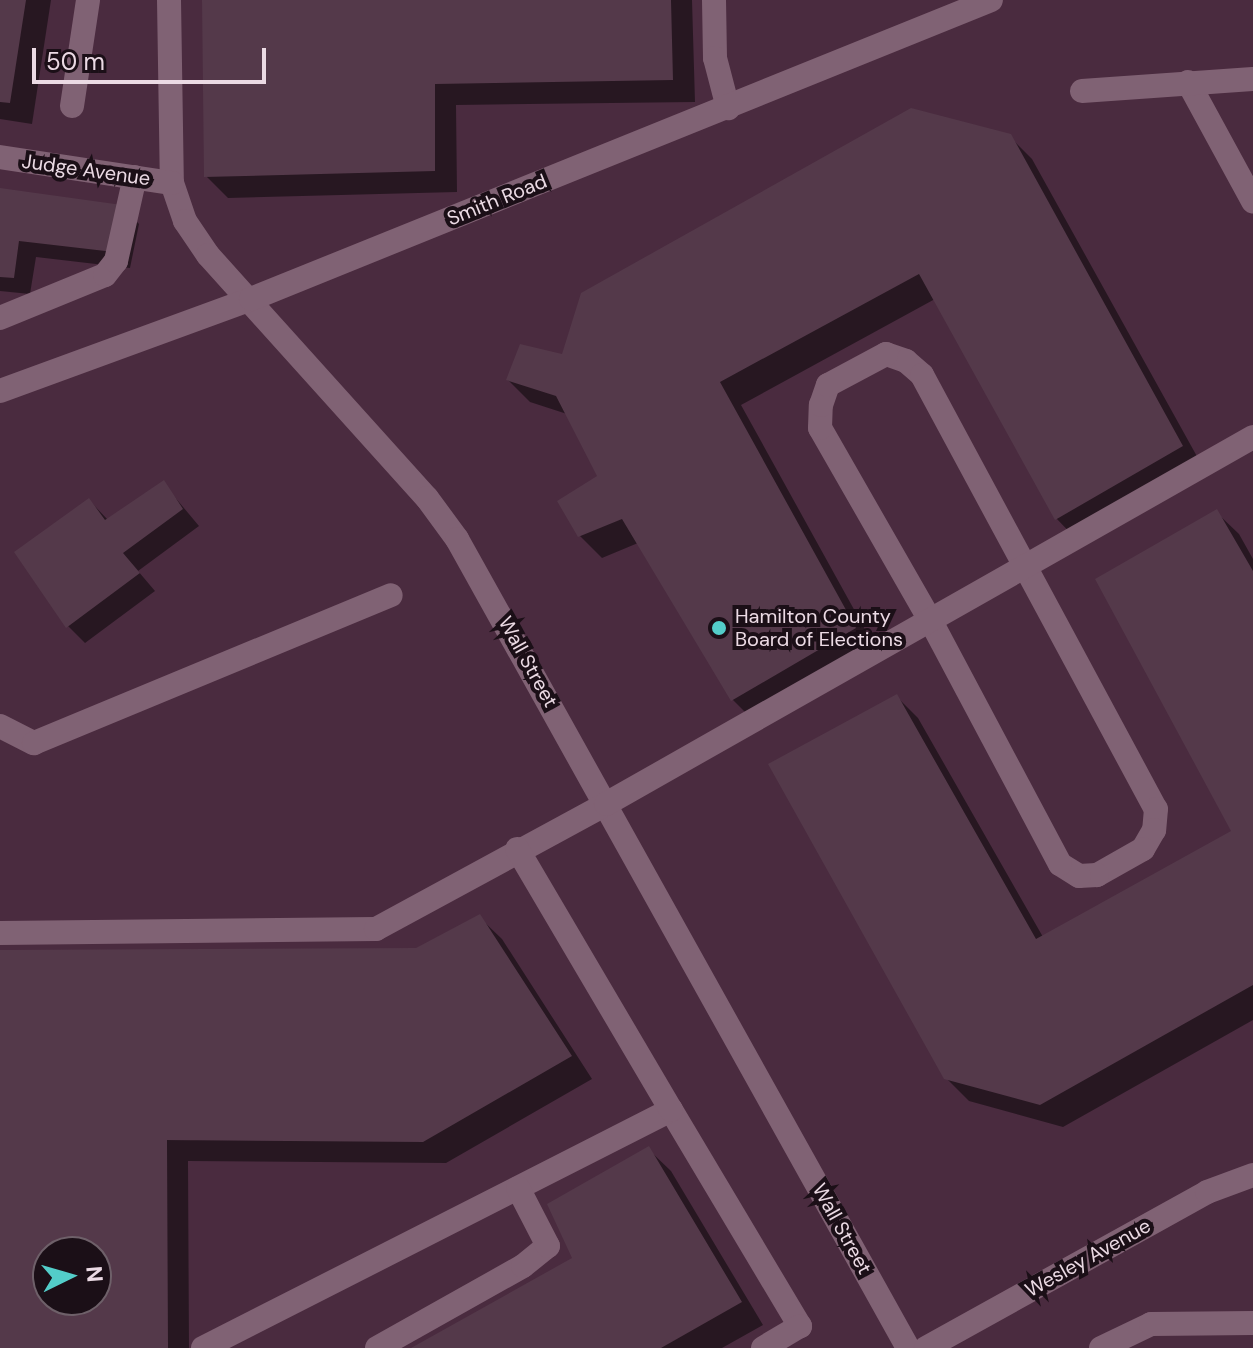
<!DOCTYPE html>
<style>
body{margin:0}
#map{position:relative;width:1253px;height:1348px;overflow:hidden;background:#3b2232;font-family:"DM Sans",sans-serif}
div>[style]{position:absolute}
.built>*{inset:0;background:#4a2b3f}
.shadow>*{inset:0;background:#0007}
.building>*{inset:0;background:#54394a}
.minor>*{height:24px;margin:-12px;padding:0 12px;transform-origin:12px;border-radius:12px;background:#806274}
.dots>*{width:22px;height:22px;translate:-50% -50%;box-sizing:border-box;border:4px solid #1b0f17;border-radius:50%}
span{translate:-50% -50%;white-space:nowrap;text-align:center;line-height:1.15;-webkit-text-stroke:8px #1b0f17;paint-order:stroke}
.street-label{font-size:20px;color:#ebdae4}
.poi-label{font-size:20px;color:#ebdae4}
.left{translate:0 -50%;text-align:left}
.north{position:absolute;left:32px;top:1236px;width:80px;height:80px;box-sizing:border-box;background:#1b0f17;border:2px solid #6e6069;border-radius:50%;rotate:85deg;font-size:22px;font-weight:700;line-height:32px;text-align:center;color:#ebdae4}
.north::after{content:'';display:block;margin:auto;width:28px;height:36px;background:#53cdc9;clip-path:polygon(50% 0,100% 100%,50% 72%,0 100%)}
.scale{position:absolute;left:32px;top:48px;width:234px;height:36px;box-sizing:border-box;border:4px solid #ebdae4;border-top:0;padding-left:10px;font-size:24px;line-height:28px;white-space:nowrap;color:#ebdae4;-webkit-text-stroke:6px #1b0f17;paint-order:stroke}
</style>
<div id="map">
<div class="built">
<i style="clip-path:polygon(evenodd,0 0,1253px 0,1253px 1348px,0 1348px,0 0,48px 1252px,96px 1252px,96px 1300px,48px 1300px,48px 1252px)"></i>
</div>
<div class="shadow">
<i style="clip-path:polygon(0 0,51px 0,32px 124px,0 119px)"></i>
<i style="clip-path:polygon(204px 0,692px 0,695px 102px,456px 105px,457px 192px,228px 198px,206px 176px)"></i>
<i style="clip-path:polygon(1009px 136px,1032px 159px,1204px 469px,1078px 541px,1056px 518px,935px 299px,741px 405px,877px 651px,755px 722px,733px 700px,638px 543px,602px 558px,580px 536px,600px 477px,567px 414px,530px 402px,508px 380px,564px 356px)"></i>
<i style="clip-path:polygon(0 190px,122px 207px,139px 224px,130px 268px,36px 257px,30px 294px,0 291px)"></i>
<i style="clip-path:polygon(163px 483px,199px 526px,138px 571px,155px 591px,85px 643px,68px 626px,89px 500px,108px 520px)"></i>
<i style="clip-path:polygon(1216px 512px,1239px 534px,1253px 559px,1253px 1020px,1063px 1127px,969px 1101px,946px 1078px,896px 696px,918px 718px,1043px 937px,1233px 832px)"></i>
<i style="clip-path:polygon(evenodd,479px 917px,502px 939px,592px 1079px,446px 1163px,188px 1161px,189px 1348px,0 1348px,0 952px,417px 950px,479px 917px,48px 1252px,96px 1252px,96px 1300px,48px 1300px,48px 1252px)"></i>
<i style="clip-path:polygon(648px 1149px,671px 1171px,763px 1325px,722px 1348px,415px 1348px,575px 1258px)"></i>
</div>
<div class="building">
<i style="clip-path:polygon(0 0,26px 0,10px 103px,0 102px)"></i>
<i style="clip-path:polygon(202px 0,671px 0,673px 80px,435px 84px,435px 171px,204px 177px)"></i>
<i style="clip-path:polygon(911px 108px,1011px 134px,1183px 446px,1055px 520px,919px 274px,720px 382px,856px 628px,731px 701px,622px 519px,578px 537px,557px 501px,597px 476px,556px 396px,506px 380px,520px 344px,562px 354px,581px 293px)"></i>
<i style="clip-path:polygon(0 188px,122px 205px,114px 252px,19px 241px,14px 278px,0 277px)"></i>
<i style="clip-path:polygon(164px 480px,183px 509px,123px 553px,140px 573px,66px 628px,14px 552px,89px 498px,105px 520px)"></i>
<i style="clip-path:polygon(1217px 509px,1253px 571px,1253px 985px,1040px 1105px,944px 1079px,768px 764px,897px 694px,1036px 939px,1231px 831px,1095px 579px)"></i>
<i style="clip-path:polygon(evenodd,480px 914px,572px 1056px,423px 1142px,167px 1140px,168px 1348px,0 1348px,0 950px,416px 948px,480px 914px,48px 1252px,96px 1252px,96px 1300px,48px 1300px,48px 1252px)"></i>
<i style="clip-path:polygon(649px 1146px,742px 1302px,661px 1348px,411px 1348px,572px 1258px,547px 1204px)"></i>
</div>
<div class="minor">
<i style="left:169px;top:0;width:183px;rotate:89.1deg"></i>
<i style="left:172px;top:183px;width:40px;rotate:71.1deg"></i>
<i style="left:185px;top:221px;width:41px;rotate:55.9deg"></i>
<i style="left:208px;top:255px;width:327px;rotate:48deg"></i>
<i style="left:427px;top:498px;width:51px;rotate:53.8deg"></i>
<i style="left:457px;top:539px;width:926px;rotate:60.86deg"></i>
<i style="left:714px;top:0;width:58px;rotate:89deg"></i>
<i style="left:715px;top:58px;width:52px;rotate:75.4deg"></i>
<i style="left:1188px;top:82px;width:136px;rotate:61.4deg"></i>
<i style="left:1082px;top:91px;width:171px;rotate:-4deg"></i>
<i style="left:72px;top:106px;width:107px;rotate:-81.4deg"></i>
<i style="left:0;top:157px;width:174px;rotate:8.6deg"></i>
<i style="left:0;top:318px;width:113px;rotate:-22.3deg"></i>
<i style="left:105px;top:275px;width:18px;rotate:-52deg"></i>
<i style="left:116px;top:261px;width:86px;rotate:-77.3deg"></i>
<i style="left:886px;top:354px;width:21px;rotate:19deg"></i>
<i style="left:906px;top:361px;width:21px;rotate:41deg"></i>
<i style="left:922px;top:375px;width:493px;rotate:61.7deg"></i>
<i style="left:1156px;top:809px;width:21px;rotate:95deg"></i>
<i style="left:1154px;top:830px;width:22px;rotate:120deg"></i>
<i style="left:1143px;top:849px;width:53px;rotate:150.5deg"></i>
<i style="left:1097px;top:875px;width:18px;rotate:177deg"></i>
<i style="left:1079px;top:876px;width:22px;rotate:-148deg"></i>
<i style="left:1060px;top:864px;width:276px;rotate:-118deg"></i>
<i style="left:930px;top:620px;width:221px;rotate:-119.8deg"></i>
<i style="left:820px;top:428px;width:23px;rotate:-88deg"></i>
<i style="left:821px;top:405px;width:21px;rotate:-71deg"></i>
<i style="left:828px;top:385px;width:66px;rotate:-28.1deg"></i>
<i style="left:0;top:391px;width:267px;rotate:-20.1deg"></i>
<i style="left:251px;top:299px;width:798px;rotate:-22deg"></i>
<i style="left:0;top:726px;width:38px;rotate:27deg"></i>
<i style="left:34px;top:743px;width:386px;rotate:-22.5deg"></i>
<i style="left:0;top:933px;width:376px;rotate:-0.6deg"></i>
<i style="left:376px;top:929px;width:262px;rotate:-28.5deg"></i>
<i style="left:606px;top:804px;width:744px;rotate:-29.56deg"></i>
<i style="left:671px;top:1110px;width:252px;rotate:59.2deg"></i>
<i style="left:800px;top:1326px;width:43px;rotate:149.3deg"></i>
<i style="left:203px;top:1348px;width:525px;rotate:-26.96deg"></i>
<i style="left:671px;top:1110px;width:303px;rotate:-120.5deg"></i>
<i style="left:377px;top:1348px;width:167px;rotate:-29.3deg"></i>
<i style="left:523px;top:1266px;width:32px;rotate:-39deg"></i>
<i style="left:548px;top:1246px;width:65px;rotate:-117.3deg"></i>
<i style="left:926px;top:1348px;width:321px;rotate:-29deg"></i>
<i style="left:1207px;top:1192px;width:49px;rotate:-20.3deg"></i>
<i style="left:1101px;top:1348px;width:55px;rotate:-25.6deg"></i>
<i style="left:1151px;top:1324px;width:102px;rotate:-0.6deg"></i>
</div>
<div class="dots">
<i style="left:719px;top:628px;background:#53cdc9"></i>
</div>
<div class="street-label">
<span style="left:86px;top:170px;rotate:8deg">Judge Avenue</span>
<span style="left:497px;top:200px;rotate:-22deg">Smith Road</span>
<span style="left:528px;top:662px;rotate:61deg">Wall Street</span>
<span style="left:842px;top:1229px;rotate:61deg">Wall Street</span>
<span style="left:1088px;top:1258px;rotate:-29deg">Wesley Avenue</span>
</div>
<div class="poi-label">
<span class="left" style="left:735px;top:628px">Hamilton County<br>Board of Elections</span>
</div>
<div class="north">N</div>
<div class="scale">50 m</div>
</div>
